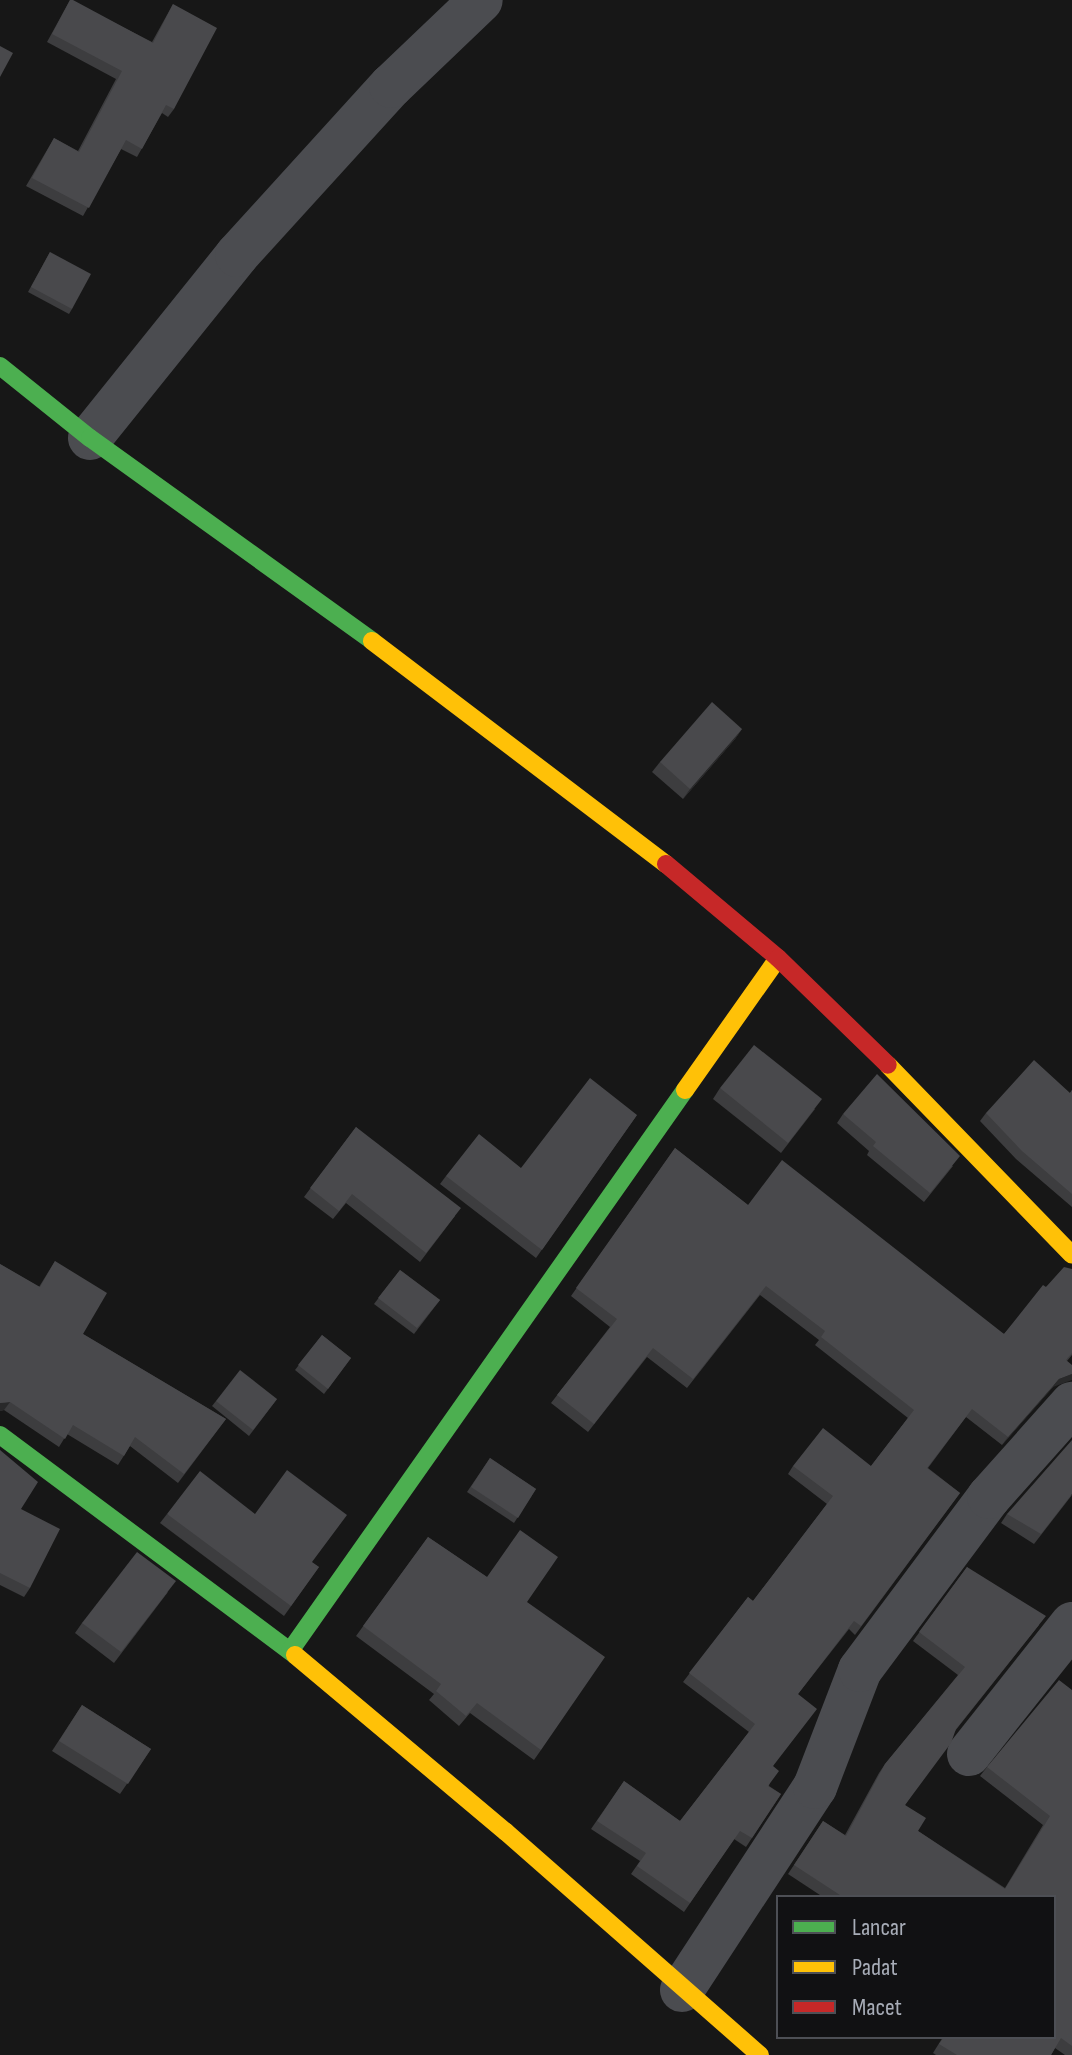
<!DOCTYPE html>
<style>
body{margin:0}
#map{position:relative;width:1072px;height:2055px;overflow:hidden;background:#171717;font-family:"Sofia Sans Condensed",sans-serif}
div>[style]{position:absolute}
.street>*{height:44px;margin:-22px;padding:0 22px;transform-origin:22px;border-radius:22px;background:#4b4c50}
.fast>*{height:18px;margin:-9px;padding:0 9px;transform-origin:9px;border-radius:9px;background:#4caf50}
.slow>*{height:18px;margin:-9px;padding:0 9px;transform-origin:9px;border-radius:9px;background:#ffc107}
.jam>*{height:18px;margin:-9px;padding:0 9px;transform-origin:9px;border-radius:9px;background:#c62828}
.wall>*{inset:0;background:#3d3d3f}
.shaded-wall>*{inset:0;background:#29292a}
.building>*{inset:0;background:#49494c}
span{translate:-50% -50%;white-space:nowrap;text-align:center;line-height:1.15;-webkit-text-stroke:6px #111113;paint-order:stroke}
.legend{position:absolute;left:776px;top:1895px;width:280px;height:144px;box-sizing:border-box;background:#111113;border:2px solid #4d4f55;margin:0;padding:10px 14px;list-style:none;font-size:24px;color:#a8adb8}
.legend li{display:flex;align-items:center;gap:16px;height:40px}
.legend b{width:40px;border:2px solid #4d4f55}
</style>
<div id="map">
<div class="street">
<i style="left:90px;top:438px;width:235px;rotate:-51.2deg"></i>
<i style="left:237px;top:255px;width:229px;rotate:-47.7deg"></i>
<i style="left:391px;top:86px;width:124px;rotate:-43.7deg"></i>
<i style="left:969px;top:1754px;width:166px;rotate:-51.6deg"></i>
<i style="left:682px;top:1990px;width:243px;rotate:-56.8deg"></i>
<i style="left:815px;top:1787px;width:125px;rotate:-69deg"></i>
<i style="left:860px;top:1670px;width:216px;rotate:-53.3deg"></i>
<i style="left:989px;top:1497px;width:125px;rotate:-48.3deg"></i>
</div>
<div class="fast">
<i style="left:0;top:366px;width:115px;rotate:38.7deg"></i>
<i style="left:90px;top:438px;width:347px;rotate:35.7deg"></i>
<i style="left:0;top:1435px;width:368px;rotate:36.7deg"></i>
<i style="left:290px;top:1651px;width:686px;rotate:-54.85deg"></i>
</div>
<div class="slow">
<i style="left:372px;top:641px;width:369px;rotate:37.2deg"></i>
<i style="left:888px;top:1065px;width:264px;rotate:45.9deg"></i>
<i style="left:685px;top:1090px;width:161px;rotate:-54.8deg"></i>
<i style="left:295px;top:1655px;width:275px;rotate:40deg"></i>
<i style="left:506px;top:1832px;width:338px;rotate:41.3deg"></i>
</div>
<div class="jam">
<i style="left:666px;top:864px;width:146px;rotate:40deg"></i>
<i style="left:778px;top:958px;width:153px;rotate:44.2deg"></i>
</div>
<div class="wall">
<i style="clip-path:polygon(70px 0,152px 42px,173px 4px,174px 109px,168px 117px,162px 113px,137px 157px,121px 149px,83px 216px,26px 186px,54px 138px,78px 151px,116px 79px,47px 42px)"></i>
<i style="clip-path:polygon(50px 252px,72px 309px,69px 314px,28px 292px)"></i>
<i style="clip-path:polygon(742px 729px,735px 739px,683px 799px,652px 772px,660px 762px)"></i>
<i style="clip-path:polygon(720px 1088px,815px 1109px,781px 1153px,713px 1099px)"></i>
<i style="clip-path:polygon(1072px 1090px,1072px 1207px,1016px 1159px,980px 1121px,986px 1113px,1070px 1093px)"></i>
<i style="clip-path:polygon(843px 1114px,953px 1166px,924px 1202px,867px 1155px,869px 1151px,837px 1123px)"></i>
<i style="clip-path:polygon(637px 1115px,536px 1258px,440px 1184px,446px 1176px,521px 1168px)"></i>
<i style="clip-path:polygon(356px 1127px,455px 1216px,420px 1262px,346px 1203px,333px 1219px,304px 1197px)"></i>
<i style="clip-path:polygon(675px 1148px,748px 1205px,1004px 1334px,1046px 1287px,1072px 1269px,1072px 1355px,1067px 1361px,1053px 1387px,1002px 1445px,966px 1417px,928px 1468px,960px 1493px,855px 1635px,849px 1629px,798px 1694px,773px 1766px,769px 1786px,781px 1794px,746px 1847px,734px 1839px,684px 1912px,631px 1874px,640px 1861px,591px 1829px,624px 1781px,680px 1821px,749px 1732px,683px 1682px,748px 1597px,753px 1601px,827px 1504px,788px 1474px,793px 1466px,871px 1466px,908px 1418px,815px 1345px,819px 1340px,760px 1295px,687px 1388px,647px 1357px,588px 1432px,551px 1403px,610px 1327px,571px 1296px)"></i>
<i style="clip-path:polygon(55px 1261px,83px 1334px,226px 1419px,178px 1483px,130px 1446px,118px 1465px,67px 1434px,59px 1447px,4px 1410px,0 1411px,0 1264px,39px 1287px)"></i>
<i style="clip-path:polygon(400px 1270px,440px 1300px,414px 1334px,374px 1304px)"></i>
<i style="clip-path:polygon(322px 1335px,351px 1358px,324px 1394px,295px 1370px)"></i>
<i style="clip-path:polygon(277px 1399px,249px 1436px,212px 1406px,216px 1401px)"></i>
<i style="clip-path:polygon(0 1450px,21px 1509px,30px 1588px,24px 1597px,0 1585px)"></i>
<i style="clip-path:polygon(490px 1458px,536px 1489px,514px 1523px,467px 1492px)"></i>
<i style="clip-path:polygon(1072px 1495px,1034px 1544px,1001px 1523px,1007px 1514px)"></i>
<i style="clip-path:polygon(167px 1514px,312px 1563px,319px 1567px,284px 1616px,160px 1523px)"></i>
<i style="clip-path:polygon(428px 1537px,487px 1577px,527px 1602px,541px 1750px,534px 1760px,470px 1713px,459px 1726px,429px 1700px,434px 1694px,356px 1636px)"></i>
<i style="clip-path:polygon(967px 1567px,1039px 1625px,955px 1731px,905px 1805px,918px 1831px,1005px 1888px,1043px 1825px,980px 1776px,987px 1767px,1072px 1690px,1072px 2055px,1065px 2055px,1055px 2048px,1051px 2055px,936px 2055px,933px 2053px,943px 2037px,1054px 2037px,1054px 1897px,823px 1897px,788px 1874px,823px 1821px,845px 1835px,879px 1773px,885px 1764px,958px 1675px,913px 1641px)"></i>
<i style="clip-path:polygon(168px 1592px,114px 1663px,75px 1633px,82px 1623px)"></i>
<i style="clip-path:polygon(82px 1705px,151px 1749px,120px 1794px,52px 1751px)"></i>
</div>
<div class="shaded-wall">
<i style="clip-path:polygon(742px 729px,735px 739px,683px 799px,690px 789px)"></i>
<i style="clip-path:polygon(1072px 1374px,1072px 1380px,1053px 1387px,1002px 1445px,1008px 1437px,1059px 1379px)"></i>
<i style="clip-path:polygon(10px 1402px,4px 1410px,0 1411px,0 1403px)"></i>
</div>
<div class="building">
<i style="clip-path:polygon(70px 0,73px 0,153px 43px,173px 4px,217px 28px,174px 109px,166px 105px,142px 149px,126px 140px,89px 208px,32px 178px,54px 138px,79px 152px,122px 71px,52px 34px)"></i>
<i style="clip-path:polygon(0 46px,13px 53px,0 77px)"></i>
<i style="clip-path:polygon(50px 252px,91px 274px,72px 309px,31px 287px)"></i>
<i style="clip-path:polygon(712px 702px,742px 729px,690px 789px,660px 762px)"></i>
<i style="clip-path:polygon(754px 1045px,822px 1099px,788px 1143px,720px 1088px)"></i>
<i style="clip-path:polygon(1034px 1060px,1070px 1093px,1072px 1090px,1072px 1194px,1022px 1151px,986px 1113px)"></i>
<i style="clip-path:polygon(877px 1074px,960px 1156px,930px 1193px,873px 1146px,876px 1142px,843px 1114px)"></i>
<i style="clip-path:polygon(590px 1078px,637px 1115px,542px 1250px,446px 1176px,479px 1134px,521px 1168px)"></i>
<i style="clip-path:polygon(356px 1127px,461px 1208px,426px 1253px,352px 1194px,339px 1211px,310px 1188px)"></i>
<i style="clip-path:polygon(675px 1148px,748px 1205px,782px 1160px,1004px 1334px,1043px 1285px,1046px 1287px,1064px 1267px,1072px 1269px,1072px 1353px,1066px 1360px,1072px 1365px,1072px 1374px,1059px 1379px,1008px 1437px,972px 1409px,927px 1468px,960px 1493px,861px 1626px,854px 1621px,798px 1694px,817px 1709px,773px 1766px,779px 1771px,768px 1786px,781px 1794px,752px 1838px,740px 1831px,690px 1903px,637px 1866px,646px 1853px,597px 1821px,624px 1781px,680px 1821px,755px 1724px,689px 1673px,748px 1597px,753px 1601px,833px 1496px,793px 1466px,823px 1428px,871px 1466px,914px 1410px,821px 1337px,825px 1331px,766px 1286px,693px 1379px,653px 1348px,594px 1424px,557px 1395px,617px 1319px,576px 1288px)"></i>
<i style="clip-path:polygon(55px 1261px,107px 1293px,83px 1334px,226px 1419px,184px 1474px,135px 1437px,124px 1456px,73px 1425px,65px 1439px,10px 1402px,0 1403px,0 1264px,40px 1287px)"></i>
<i style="clip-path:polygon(400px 1270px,440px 1300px,417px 1328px,378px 1298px)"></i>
<i style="clip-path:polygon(322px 1335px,351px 1358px,328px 1389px,298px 1365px)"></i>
<i style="clip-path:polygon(240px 1370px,277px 1399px,253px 1430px,216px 1401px)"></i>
<i style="clip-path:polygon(1072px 1440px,1072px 1494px,1041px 1534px,1007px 1514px)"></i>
<i style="clip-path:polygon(0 1450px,38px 1482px,21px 1509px,60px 1529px,30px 1588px,0 1573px)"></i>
<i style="clip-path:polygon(490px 1458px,536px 1489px,518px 1518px,471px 1487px)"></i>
<i style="clip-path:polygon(287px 1470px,347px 1515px,312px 1562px,319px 1567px,291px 1606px,167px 1514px,200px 1471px,255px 1514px)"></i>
<i style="clip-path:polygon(520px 1530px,558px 1557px,527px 1602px,605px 1657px,541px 1750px,477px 1703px,466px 1716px,436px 1691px,441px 1684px,363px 1626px,428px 1537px,487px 1577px)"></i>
<i style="clip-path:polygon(137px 1552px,176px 1581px,121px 1652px,82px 1623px)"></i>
<i style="clip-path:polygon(967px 1567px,1046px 1616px,956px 1729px,951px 1743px,905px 1805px,926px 1818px,918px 1831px,1005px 1889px,1050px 1816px,987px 1767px,1059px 1680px,1072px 1690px,1072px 2046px,1061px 2038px,1051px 2055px,957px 2055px,939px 2044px,944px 2037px,1054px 2037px,1054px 1897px,843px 1897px,794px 1865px,823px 1821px,846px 1836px,885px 1764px,965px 1667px,919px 1632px)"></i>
<i style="clip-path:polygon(82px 1705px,151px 1749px,128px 1784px,59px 1741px)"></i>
</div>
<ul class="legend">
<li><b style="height:10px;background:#4caf50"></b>Lancar</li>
<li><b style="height:10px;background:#ffc107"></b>Padat</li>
<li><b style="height:10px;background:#c62828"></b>Macet</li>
</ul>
</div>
